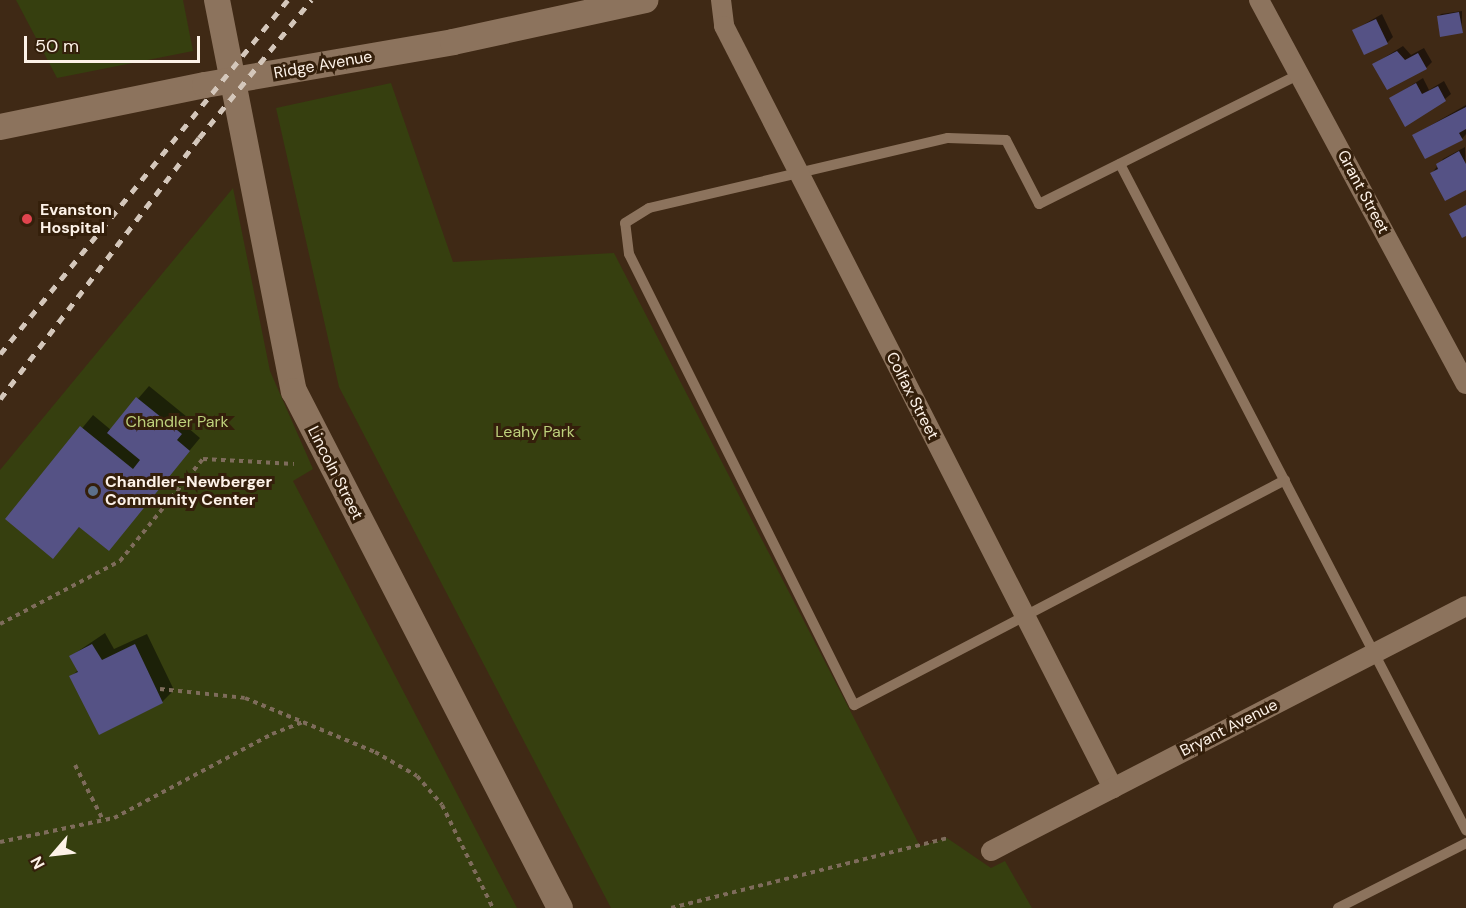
<!DOCTYPE html>
<style>
body{margin:0}
#map{position:relative;width:1466px;height:908px;overflow:hidden;background:#3f2915;font-family:"DM Sans",sans-serif}
div>[style]{position:absolute}
.green>*{inset:0;background:#363f0f}
.shadow>*{inset:0;background:#0007}
.building>*{inset:0;background:#555285}
.path>*{height:4px;margin-top:-2px;transform-origin:0;background:repeating-linear-gradient(90deg,#7e6c5b 0 4.5px,transparent 0 9px)}
.service>*{height:10px;margin:-5px;padding:0 5px;transform-origin:5px;border-radius:5px;background:#8c735d}
.minor>*{height:20px;margin:-10px;padding:0 10px;transform-origin:10px;border-radius:10px;background:#8c735d}
.tertiary>*{height:26px;margin:-13px;padding:0 13px;transform-origin:13px;border-radius:13px;background:#8c735d}
.rail>*{height:4.5px;margin-top:-2.25px;transform-origin:0;background:repeating-linear-gradient(90deg,#d4c7bb 0 8px,transparent 0 16px)}
.dots>*{width:16px;height:16px;translate:-50% -50%;box-sizing:border-box;border:3px solid #341f0b;border-radius:50%}
span{translate:-50% -50%;white-space:nowrap;text-align:center;line-height:1.15;-webkit-text-stroke:6px #341f0b;paint-order:stroke}
.street-label{font-size:16px;color:#fdf2e8}
.poi-label{font-size:16px;color:#fdf2e8;font-weight:700}
.left{translate:0 -50%;text-align:left}
.park-label{font-size:16px;color:#bdd07b}
.north{position:absolute;left:24px;top:824px;width:60px;height:60px;-webkit-text-stroke:4px #341f0b;paint-order:stroke;rotate:242deg;font-size:16px;font-weight:700;line-height:24px;text-align:center;color:#fdf2e8}
.north::after{content:'';display:block;margin:auto;width:21px;height:27px;background:#fdf2e8;clip-path:polygon(50% 0,100% 100%,50% 72%,0 100%)}
.scale{position:absolute;left:24px;top:36px;width:176px;height:27px;box-sizing:border-box;border:3px solid #fdf2e8;border-top:0;padding-left:8px;font-size:18px;line-height:21px;white-space:nowrap;color:#fdf2e8;-webkit-text-stroke:4px #341f0b;paint-order:stroke}
</style>
<div id="map">
<div class="green">
<i style="clip-path:polygon(16px 0,183px 0,193px 51px,57px 78px)"></i>
<i style="clip-path:polygon(391px 83px,453px 262px,614px 253px,920px 846px,947px 838px,991px 868px,1005px 861px,1032px 908px,611px 908px,339px 387px,276px 108px)"></i>
<i style="clip-path:polygon(233px 188px,270px 371px,313px 469px,293px 481px,517px 908px,0 908px,0 470px)"></i>
</div>
<div class="shadow">
<i style="clip-path:polygon(1462px 11px,1462px 31px,1438px 17px,1441px 14px)"></i>
<i style="clip-path:polygon(1382px 14px,1393px 37px,1387px 43px,1354px 30px)"></i>
<i style="clip-path:polygon(1403px 46px,1411px 55px,1424px 48px,1432px 62px,1426px 68px,1374px 64px)"></i>
<i style="clip-path:polygon(1423px 78px,1429px 90px,1444px 81px,1451px 94px,1445px 99px,1391px 98px)"></i>
<i style="clip-path:polygon(1466px 105px,1466px 134px,1462px 139px,1414px 135px)"></i>
<i style="clip-path:polygon(1465px 147px,1466px 188px,1432px 173px,1443px 159px)"></i>
<i style="clip-path:polygon(149px 386px,192px 421px,187px 427px,200px 438px,108px 549px,80px 526px,53px 557px,7px 519px,93px 415px,111px 430px)"></i>
<i style="clip-path:polygon(105px 633px,114px 649px,147px 634px,174px 690px,162px 702px,71px 677px,78px 670px,71px 656px)"></i>
</div>
<div class="building">
<i style="clip-path:polygon(1459px 12px,1463px 33px,1440px 37px,1437px 16px)"></i>
<i style="clip-path:polygon(1376px 19px,1388px 44px,1364px 55px,1352px 30px)"></i>
<i style="clip-path:polygon(1397px 51px,1405px 60px,1418px 53px,1427px 69px,1387px 90px,1372px 64px)"></i>
<i style="clip-path:polygon(1416px 83px,1422px 94px,1438px 86px,1446px 101px,1405px 127px,1389px 98px)"></i>
<i style="clip-path:polygon(1466px 107px,1466px 129px,1459px 133px,1463px 140px,1425px 159px,1412px 135px)"></i>
<i style="clip-path:polygon(1459px 151px,1466px 164px,1466px 190px,1445px 201px,1430px 173px,1438px 169px,1436px 164px)"></i>
<i style="clip-path:polygon(1466px 205px,1466px 236px,1462px 238px,1449px 214px)"></i>
<i style="clip-path:polygon(136px 397px,182px 434px,177px 440px,190px 451px,109px 551px,79px 527px,53px 559px,5px 519px,80px 426px,133px 469px,140px 460px,107px 433px)"></i>
<i style="clip-path:polygon(92px 644px,102px 660px,135px 644px,163px 703px,99px 735px,69px 676px,78px 672px,69px 656px)"></i>
</div>
<div class="path">
<i style="left:0;top:624px;width:136px;rotate:-27.7deg"></i>
<i style="left:120px;top:561px;width:132px;rotate:-50.9deg"></i>
<i style="left:203px;top:459px;width:91px;rotate:3.1deg"></i>
<i style="left:160px;top:689px;width:85px;rotate:6deg"></i>
<i style="left:245px;top:698px;width:141px;rotate:22.6deg"></i>
<i style="left:375px;top:752px;width:48px;rotate:29.7deg"></i>
<i style="left:417px;top:776px;width:38px;rotate:49deg"></i>
<i style="left:442px;top:805px;width:115px;rotate:63.7deg"></i>
<i style="left:75px;top:765px;width:62px;rotate:63deg"></i>
<i style="left:0;top:842px;width:116px;rotate:-11.9deg"></i>
<i style="left:114px;top:818px;width:179px;rotate:-28deg"></i>
<i style="left:272px;top:734px;width:33px;rotate:-21deg"></i>
<i style="left:671px;top:908px;width:285px;rotate:-14.2deg"></i>
</div>
<div class="service">
<i style="left:1120px;top:164px;width:751px;rotate:62.55deg"></i>
<i style="left:1285px;top:480px;width:486px;rotate:152.4deg"></i>
<i style="left:854px;top:705px;width:504px;rotate:-116.51deg"></i>
<i style="left:629px;top:254px;width:31px;rotate:-97deg"></i>
<i style="left:625px;top:223px;width:28px;rotate:-32deg"></i>
<i style="left:649px;top:208px;width:307px;rotate:-13.2deg"></i>
<i style="left:948px;top:138px;width:58px;rotate:2deg"></i>
<i style="left:1006px;top:140px;width:72px;rotate:62.7deg"></i>
<i style="left:1039px;top:204px;width:292px;rotate:-26.5deg"></i>
<i style="left:1338px;top:908px;width:144px;rotate:-26.9deg"></i>
</div>
<div class="minor">
<i style="left:721px;top:0;width:26px;rotate:83deg"></i>
<i style="left:724px;top:26px;width:856px;rotate:62.96deg"></i>
<i style="left:1259px;top:0;width:436px;rotate:61.7deg"></i>
<i style="left:991px;top:851px;width:534px;rotate:-27.28deg"></i>
</div>
<div class="tertiary">
<i style="left:217px;top:0;width:399px;rotate:78.9deg"></i>
<i style="left:294px;top:391px;width:581px;rotate:62.77deg"></i>
<i style="left:0;top:127px;width:209px;rotate:-11.6deg"></i>
<i style="left:205px;top:85px;width:252px;rotate:-9.8deg"></i>
<i style="left:453px;top:42px;width:197px;rotate:-12.3deg"></i>
</div>
<div class="rail">
<i style="left:0;top:354px;width:456px;rotate:-50.9deg"></i>
<i style="left:0;top:399px;width:328px;rotate:-52.7deg"></i>
<i style="left:199px;top:138px;width:178px;rotate:-50.9deg"></i>
</div>
<div class="dots">
<i style="left:27px;top:219px;background:#e0444e"></i>
<i style="left:93px;top:491px;background:#5c6f8a"></i>
</div>
<div class="street-label">
<span style="left:323px;top:65px;rotate:-10deg">Ridge Avenue</span>
<span style="left:1363px;top:192px;rotate:62deg">Grant Street</span>
<span style="left:912px;top:396px;rotate:63deg">Colfax Street</span>
<span style="left:335px;top:473px;rotate:63deg">Lincoln Street</span>
<span style="left:1229px;top:728px;rotate:-27deg">Bryant Avenue</span>
</div>
<div class="poi-label">
<span class="left" style="left:40px;top:219px">Evanston<br>Hospital</span>
<span class="left" style="left:105px;top:491px">Chandler-Newberger<br>Community Center</span>
</div>
<div class="park-label">
<span style="left:177px;top:422px">Chandler Park</span>
<span style="left:535px;top:432px">Leahy Park</span>
</div>
<div class="north">N</div>
<div class="scale">50 m</div>
</div>
